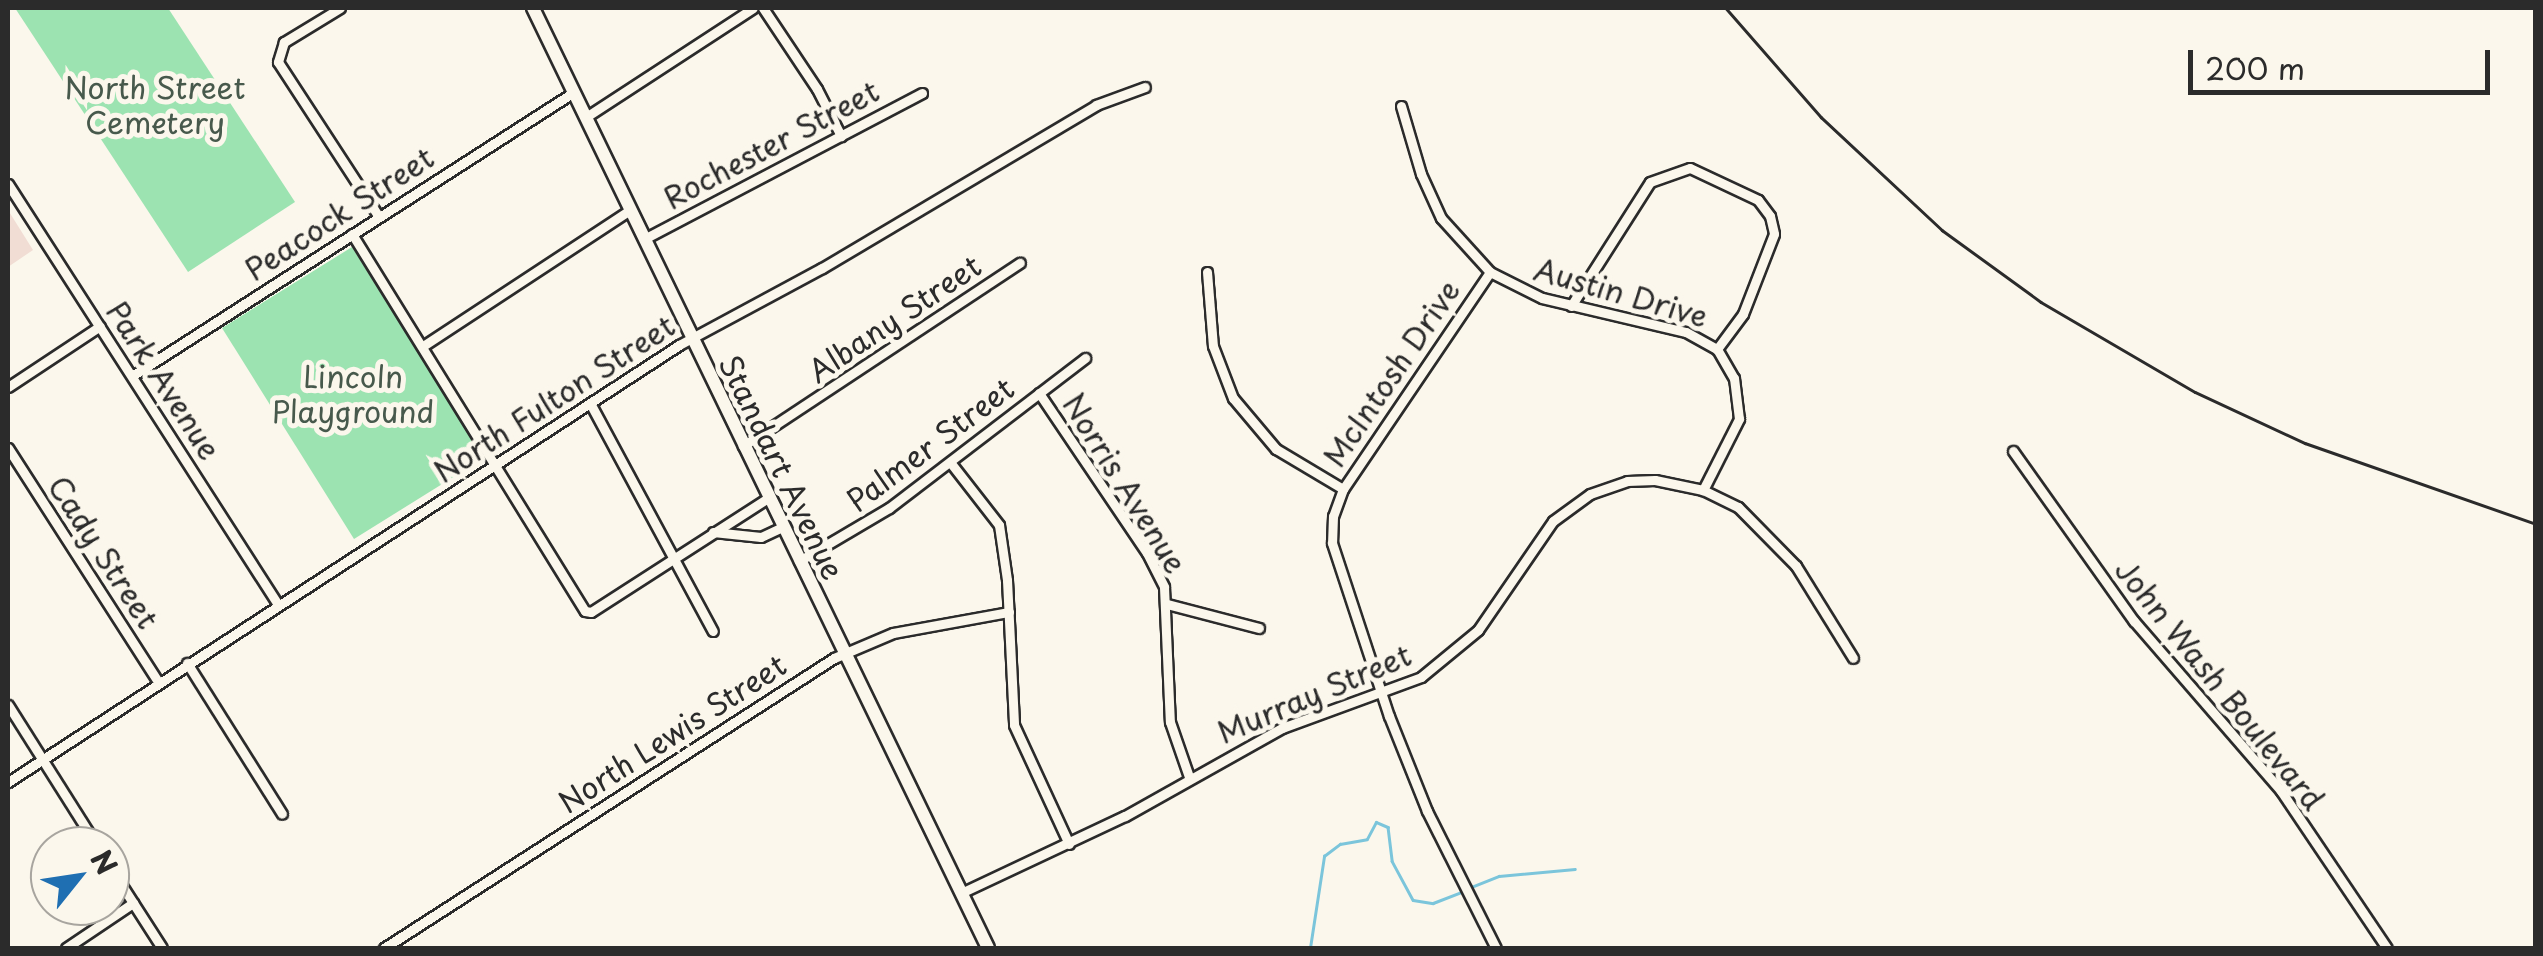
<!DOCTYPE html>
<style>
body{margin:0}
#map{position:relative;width:2543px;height:956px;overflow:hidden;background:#fbf7ec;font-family:"Playpen Sans",sans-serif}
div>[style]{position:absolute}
.built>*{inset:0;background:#f1ddd4}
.green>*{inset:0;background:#9ce3b1}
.stream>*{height:2.5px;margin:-1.25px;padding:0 1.25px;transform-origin:1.25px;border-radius:1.25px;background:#7bc5db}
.roads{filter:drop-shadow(2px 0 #2b2b2b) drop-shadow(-2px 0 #2b2b2b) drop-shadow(0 2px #2b2b2b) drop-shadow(0 -2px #2b2b2b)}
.street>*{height:9px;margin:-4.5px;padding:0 4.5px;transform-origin:4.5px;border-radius:4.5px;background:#fbf7ec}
.secondary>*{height:12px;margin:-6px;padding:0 6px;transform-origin:6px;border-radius:6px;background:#fbf7ec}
.rail>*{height:2.5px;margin:-1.25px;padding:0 1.25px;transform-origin:1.25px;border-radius:1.25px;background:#2b2b2b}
span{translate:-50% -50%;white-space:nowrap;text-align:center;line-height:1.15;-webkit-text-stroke:10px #fbf7ec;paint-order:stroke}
.park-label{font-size:30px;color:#47594c}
.street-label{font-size:30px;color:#2b2b2b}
.frame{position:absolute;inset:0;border:10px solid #2b2b2b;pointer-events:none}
.north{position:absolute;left:30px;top:826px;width:100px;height:100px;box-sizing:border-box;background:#fbf7ec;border:2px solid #a8a59f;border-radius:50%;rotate:60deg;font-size:28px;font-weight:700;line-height:40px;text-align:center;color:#2b2b2b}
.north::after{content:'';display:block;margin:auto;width:35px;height:45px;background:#1f6fb2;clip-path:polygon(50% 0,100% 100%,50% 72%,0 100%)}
.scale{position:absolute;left:2188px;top:50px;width:302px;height:45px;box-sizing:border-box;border:5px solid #2b2b2b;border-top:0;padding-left:12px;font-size:30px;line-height:35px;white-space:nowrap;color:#2b2b2b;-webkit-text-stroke:8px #fbf7ec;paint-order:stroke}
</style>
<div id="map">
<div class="built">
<i style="clip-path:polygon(8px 210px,33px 250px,8px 267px)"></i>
</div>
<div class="green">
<i style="clip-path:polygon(15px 8px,168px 8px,295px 202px,188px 272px)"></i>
<i style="clip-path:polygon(352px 247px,484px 458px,354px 539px,222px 328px)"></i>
</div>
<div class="stream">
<i style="left:1469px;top:888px;width:32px;rotate:-22deg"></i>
<i style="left:1499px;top:876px;width:76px;rotate:-5.3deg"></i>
<i style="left:1310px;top:948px;width:93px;rotate:-81.3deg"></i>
<i style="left:1324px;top:856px;width:20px;rotate:-37deg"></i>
<i style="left:1340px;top:844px;width:27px;rotate:-10deg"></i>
<i style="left:1367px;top:839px;width:19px;rotate:-62deg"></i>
<i style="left:1376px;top:822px;width:13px;rotate:23deg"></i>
<i style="left:1388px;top:827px;width:34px;rotate:83deg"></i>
<i style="left:1392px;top:861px;width:44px;rotate:61.7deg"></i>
<i style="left:1413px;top:900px;width:20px;rotate:9deg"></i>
<i style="left:1433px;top:903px;width:31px;rotate:-21deg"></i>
</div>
<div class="roads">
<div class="street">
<i style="left:340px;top:8px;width:66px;rotate:148.7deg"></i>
<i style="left:284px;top:42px;width:21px;rotate:107deg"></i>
<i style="left:278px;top:62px;width:185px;rotate:56.9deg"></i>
<i style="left:763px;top:8px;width:97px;rotate:56.3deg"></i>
<i style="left:817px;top:89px;width:53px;rotate:62.9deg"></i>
<i style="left:1401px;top:106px;width:71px;rotate:73.6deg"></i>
<i style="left:1421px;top:174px;width:48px;rotate:65.6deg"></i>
<i style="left:1441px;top:218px;width:73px;rotate:47.8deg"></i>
<i style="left:1490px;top:272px;width:58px;rotate:26.6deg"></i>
<i style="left:1542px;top:298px;width:148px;rotate:13.3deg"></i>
<i style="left:1686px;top:332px;width:35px;rotate:29deg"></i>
<i style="left:1717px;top:349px;width:34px;rotate:60deg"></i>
<i style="left:1734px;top:378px;width:41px;rotate:83deg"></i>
<i style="left:1739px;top:419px;width:80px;rotate:116.9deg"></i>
<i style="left:586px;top:117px;width:199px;rotate:-33.1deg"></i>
<i style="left:8px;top:184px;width:499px;rotate:57.3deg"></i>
<i style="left:352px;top:234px;width:443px;rotate:58.3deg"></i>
<i style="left:585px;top:611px;width:6px;rotate:9deg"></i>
<i style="left:591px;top:612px;width:211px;rotate:-32.8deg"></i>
<i style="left:644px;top:239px;width:314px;rotate:-27.7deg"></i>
<i style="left:1207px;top:272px;width:74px;rotate:85.4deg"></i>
<i style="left:1213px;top:346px;width:56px;rotate:69deg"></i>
<i style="left:1233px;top:398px;width:67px;rotate:49.9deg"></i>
<i style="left:1276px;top:449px;width:78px;rotate:30.8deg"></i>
<i style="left:1490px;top:272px;width:262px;rotate:124.1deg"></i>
<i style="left:1343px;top:489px;width:29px;rotate:110deg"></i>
<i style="left:1333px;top:516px;width:27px;rotate:92deg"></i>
<i style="left:1332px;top:543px;width:182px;rotate:71.8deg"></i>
<i style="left:1389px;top:716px;width:102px;rotate:68.2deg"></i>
<i style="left:1427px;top:811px;width:153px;rotate:63.3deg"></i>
<i style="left:1571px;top:306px;width:147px;rotate:-57.5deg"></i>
<i style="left:1650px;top:182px;width:42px;rotate:-19.3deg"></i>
<i style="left:1690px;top:168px;width:75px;rotate:25.2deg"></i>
<i style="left:1758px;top:200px;width:20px;rotate:53deg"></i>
<i style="left:1770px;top:216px;width:18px;rotate:77deg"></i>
<i style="left:1774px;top:234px;width:86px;rotate:111.2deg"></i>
<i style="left:1743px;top:314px;width:44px;rotate:126.6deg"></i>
<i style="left:423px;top:346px;width:248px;rotate:-33.3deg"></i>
<i style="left:132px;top:376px;width:525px;rotate:-32.72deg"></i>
<i style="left:8px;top:387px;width:110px;rotate:-33.5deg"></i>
<i style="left:1039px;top:393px;width:193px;rotate:56deg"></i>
<i style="left:1147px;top:553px;width:38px;rotate:63deg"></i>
<i style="left:1164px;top:587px;width:135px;rotate:87.5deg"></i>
<i style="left:1170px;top:722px;width:58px;rotate:70.9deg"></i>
<i style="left:590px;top:403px;width:259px;rotate:61.7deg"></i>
<i style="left:743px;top:446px;width:332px;rotate:-33.5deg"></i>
<i style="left:8px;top:448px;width:279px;rotate:57.3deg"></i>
<i style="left:2013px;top:451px;width:209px;rotate:54.6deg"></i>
<i style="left:2134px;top:621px;width:225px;rotate:49.1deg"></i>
<i style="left:2281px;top:791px;width:189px;rotate:56deg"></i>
<i style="left:950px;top:462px;width:80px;rotate:52.1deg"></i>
<i style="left:999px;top:525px;width:56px;rotate:81.7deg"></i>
<i style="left:1007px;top:580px;width:145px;rotate:87.2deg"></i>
<i style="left:1014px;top:725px;width:131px;rotate:65.2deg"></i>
<i style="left:713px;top:532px;width:48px;rotate:5.9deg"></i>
<i style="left:761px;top:537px;width:23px;rotate:-25deg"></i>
<i style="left:799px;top:561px;width:104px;rotate:-30.5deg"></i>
<i style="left:889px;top:508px;width:247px;rotate:-37.4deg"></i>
<i style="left:1167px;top:604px;width:95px;rotate:14.6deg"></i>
<i style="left:187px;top:663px;width:178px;rotate:57.8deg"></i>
<i style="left:8px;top:705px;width:167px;rotate:57.7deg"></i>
<i style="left:8px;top:782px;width:801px;rotate:-33.07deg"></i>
<i style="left:679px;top:345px;width:162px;rotate:-28.3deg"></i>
<i style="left:822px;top:268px;width:319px;rotate:-30.7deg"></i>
<i style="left:1096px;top:105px;width:52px;rotate:-20.2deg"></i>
<i style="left:110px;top:867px;width:96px;rotate:57.3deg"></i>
<i style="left:961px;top:893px;width:181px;rotate:-25.2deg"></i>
<i style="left:1125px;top:816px;width:180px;rotate:-29.3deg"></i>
<i style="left:1282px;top:728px;width:148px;rotate:-20.1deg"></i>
<i style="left:1421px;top:677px;width:74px;rotate:-39.5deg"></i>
<i style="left:1478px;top:630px;width:132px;rotate:-55.5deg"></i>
<i style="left:1553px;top:521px;width:46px;rotate:-36.1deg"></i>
<i style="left:1590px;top:494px;width:39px;rotate:-19deg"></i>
<i style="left:1627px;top:481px;width:28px;rotate:-2deg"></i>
<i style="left:1655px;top:480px;width:49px;rotate:11.8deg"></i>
<i style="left:1703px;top:490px;width:39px;rotate:26deg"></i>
<i style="left:1738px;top:507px;width:83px;rotate:45.5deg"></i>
<i style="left:1796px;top:566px;width:108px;rotate:58.2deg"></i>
<i style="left:66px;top:948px;width:81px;rotate:-33.9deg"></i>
<i style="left:384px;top:948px;width:535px;rotate:-32.8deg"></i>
<i style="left:834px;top:658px;width:64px;rotate:-23deg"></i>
<i style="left:893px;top:633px;width:118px;rotate:-10.3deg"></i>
</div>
<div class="secondary">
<i style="left:533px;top:8px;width:1044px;rotate:64.17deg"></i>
</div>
</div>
<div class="rail">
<i style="left:1726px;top:8px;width:145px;rotate:48.9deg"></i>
<i style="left:1821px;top:117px;width:166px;rotate:43deg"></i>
<i style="left:1942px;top:230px;width:122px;rotate:36deg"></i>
<i style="left:2041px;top:302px;width:178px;rotate:30.3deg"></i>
<i style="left:2195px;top:392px;width:121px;rotate:24.9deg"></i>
<i style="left:2305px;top:443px;width:245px;rotate:19.3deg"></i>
</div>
<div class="park-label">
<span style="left:155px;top:104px">North Street<br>Cemetery</span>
<span style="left:353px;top:393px">Lincoln<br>Playground</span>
</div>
<div class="street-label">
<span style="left:771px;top:144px;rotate:-28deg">Rochester Street</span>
<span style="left:339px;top:213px;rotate:-33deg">Peacock Street</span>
<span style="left:1621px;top:292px;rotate:16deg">Austin Drive</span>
<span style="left:894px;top:318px;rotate:-34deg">Albany Street</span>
<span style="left:1391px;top:373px;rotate:-56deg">McIntosh Drive</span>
<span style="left:164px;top:380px;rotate:57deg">Park Avenue</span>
<span style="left:554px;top:398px;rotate:-33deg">North Fulton Street</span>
<span style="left:930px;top:444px;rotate:-37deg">Palmer Street</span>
<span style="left:782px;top:467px;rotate:64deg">Standart Avenue</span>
<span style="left:1125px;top:483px;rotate:58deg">Norris Avenue</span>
<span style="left:104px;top:552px;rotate:57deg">Cady Street</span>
<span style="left:2220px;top:684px;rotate:51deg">John Wash Boulevard</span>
<span style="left:1314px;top:693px;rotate:-23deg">Murray Street</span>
<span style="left:672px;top:733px;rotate:-33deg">North Lewis Street</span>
</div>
<div class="frame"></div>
<div class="north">N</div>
<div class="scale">200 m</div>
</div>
